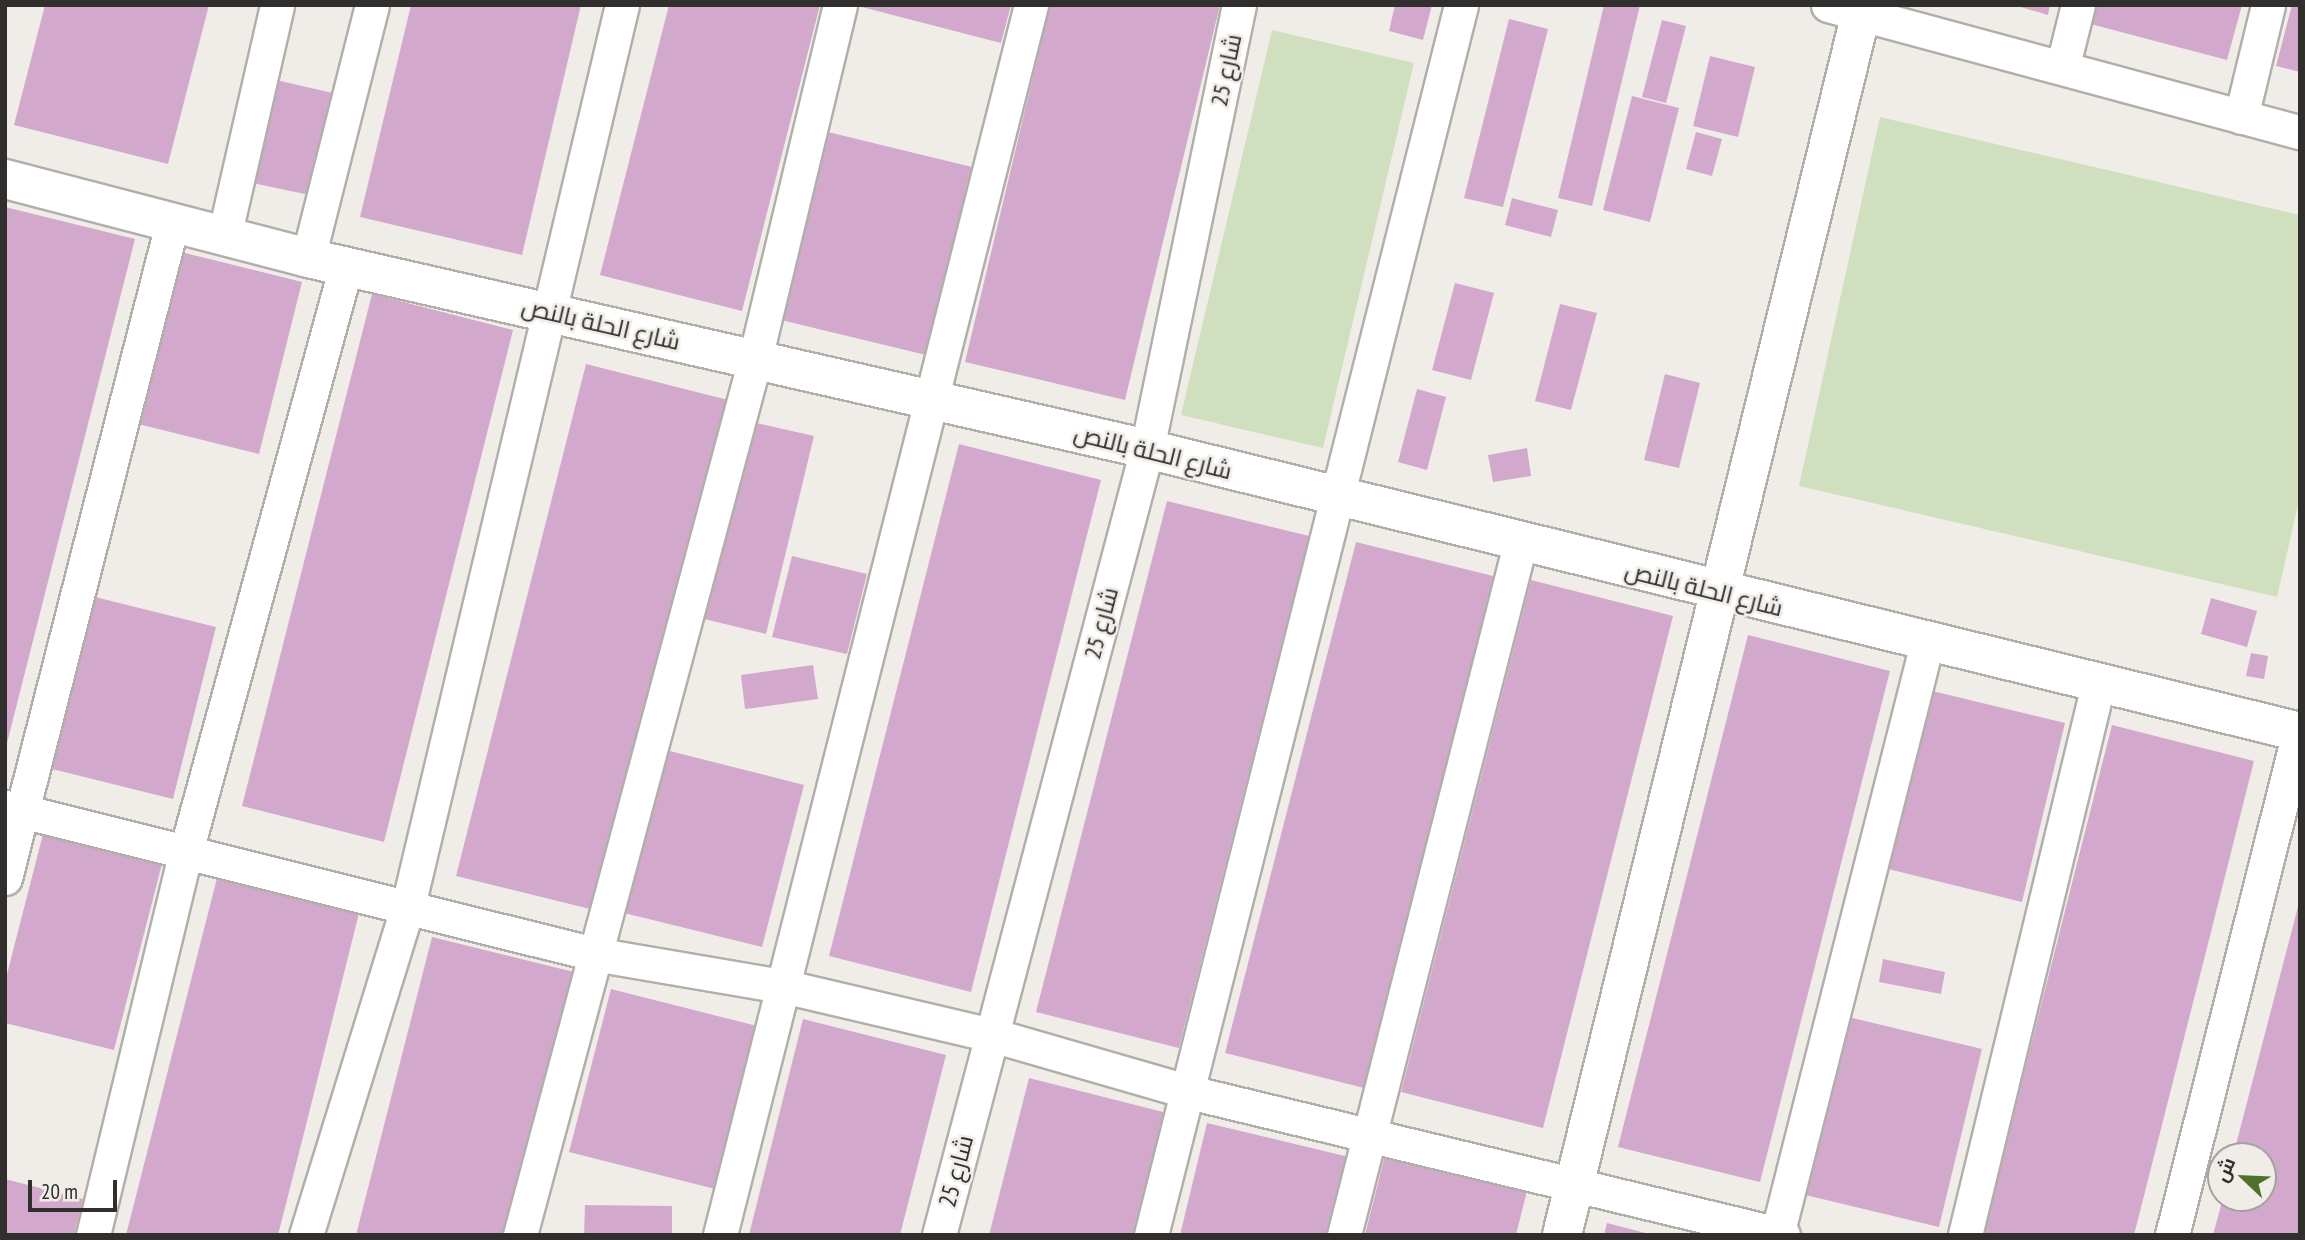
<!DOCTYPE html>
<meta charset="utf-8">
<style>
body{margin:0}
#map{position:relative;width:2305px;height:1240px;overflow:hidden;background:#f0ede8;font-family:"PT Sans Narrow",Cairo,sans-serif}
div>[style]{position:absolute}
.green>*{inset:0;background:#d0e0bf}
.building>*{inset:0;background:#d2a9cd}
.roads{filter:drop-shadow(2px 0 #b2afaa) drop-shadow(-2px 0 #b2afaa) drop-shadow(0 2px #b2afaa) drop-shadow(0 -2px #b2afaa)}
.minor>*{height:33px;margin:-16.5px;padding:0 16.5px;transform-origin:16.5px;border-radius:16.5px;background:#fff}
.tertiary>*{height:38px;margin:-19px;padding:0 19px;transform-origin:19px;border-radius:19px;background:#fff}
span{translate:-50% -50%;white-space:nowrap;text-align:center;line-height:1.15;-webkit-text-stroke:5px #f0ede8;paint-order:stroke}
.street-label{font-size:24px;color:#312f2e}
.frame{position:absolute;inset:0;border:7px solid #312f2e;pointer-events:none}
.north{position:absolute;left:2207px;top:1142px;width:70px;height:70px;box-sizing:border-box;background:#f0ede8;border:2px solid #a4a19e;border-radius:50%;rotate:293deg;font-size:19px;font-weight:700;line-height:28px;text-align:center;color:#312f2e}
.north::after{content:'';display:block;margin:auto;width:24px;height:32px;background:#4e722b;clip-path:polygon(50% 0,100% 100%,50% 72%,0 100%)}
.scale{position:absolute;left:28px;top:1180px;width:89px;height:32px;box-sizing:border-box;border:4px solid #312f2e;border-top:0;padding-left:9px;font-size:21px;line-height:24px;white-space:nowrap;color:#312f2e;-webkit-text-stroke:5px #f0ede8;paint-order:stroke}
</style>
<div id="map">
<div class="green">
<i style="clip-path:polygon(1272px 30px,1414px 63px,1323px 448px,1181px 415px)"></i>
<i style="clip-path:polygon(1880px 117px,2300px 215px,2300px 496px,2277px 597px,1799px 486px)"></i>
</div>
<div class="building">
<i style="clip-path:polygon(45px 5px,209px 5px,168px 164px,14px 125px)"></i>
<i style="clip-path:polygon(411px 5px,581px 5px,522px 255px,360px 217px)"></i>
<i style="clip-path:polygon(669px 5px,820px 5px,742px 311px,600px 275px)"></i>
<i style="clip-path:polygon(854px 5px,1011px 5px,1001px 43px)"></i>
<i style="clip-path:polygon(1050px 5px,1220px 5px,1125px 400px,965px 362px)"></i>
<i style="clip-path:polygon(1395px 5px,1432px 5px,1423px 40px,1389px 31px)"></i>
<i style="clip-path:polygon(1604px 5px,1640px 5px,1592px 206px,1558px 198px)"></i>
<i style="clip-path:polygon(2014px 5px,2050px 5px,2048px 15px)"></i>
<i style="clip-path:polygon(2088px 5px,2242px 5px,2227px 60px,2083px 22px)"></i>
<i style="clip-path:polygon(2292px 5px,2300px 5px,2300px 72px,2276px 66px)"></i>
<i style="clip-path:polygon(1509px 19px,1548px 29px,1503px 207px,1464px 198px)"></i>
<i style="clip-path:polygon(1662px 20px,1686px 26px,1666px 103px,1642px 97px)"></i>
<i style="clip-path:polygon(1710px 56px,1755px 67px,1738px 137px,1693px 126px)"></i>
<i style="clip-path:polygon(276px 80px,337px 94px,314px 196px,253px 183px)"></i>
<i style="clip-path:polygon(1632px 96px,1679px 108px,1650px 222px,1603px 210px)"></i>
<i style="clip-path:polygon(828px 132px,972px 167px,926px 355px,781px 320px)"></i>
<i style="clip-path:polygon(1696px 132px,1722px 139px,1712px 176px,1686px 169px)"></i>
<i style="clip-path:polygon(1512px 198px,1558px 210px,1551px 237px,1505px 225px)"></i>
<i style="clip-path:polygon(5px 207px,135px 239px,6px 747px,5px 747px)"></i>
<i style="clip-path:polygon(177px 251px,302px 282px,259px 454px,134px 423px)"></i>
<i style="clip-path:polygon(1455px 283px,1494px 293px,1471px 380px,1432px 370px)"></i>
<i style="clip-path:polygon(372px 294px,513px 330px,384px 842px,242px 806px)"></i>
<i style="clip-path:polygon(1560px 304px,1597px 313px,1571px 410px,1535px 401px)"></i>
<i style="clip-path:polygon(586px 364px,728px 400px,598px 911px,456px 876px)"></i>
<i style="clip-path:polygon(1665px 374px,1700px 383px,1679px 468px,1644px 460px)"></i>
<i style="clip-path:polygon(1417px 389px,1446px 397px,1427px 470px,1398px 462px)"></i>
<i style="clip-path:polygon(743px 420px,814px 436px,766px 634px,696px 617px)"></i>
<i style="clip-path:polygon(959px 444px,1101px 480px,971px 992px,829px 956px)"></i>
<i style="clip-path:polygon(1527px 448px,1531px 476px,1493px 482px,1488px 455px)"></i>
<i style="clip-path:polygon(1167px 501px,1309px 536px,1179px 1048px,1036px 1012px)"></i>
<i style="clip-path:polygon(1356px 542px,1497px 577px,1368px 1089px,1225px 1053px)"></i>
<i style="clip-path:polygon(792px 556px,867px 574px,847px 654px,772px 637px)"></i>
<i style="clip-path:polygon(1531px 580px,1673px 616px,1543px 1128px,1401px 1092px)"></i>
<i style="clip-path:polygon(91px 596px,216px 627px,173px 799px,48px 768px)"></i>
<i style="clip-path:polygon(2211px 598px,2257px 611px,2247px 647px,2201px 634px)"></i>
<i style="clip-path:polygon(1748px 635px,1890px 671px,1760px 1182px,1618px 1147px)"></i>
<i style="clip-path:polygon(2251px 653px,2268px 656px,2264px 679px,2246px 676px)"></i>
<i style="clip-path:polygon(813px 665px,818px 699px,745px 709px,741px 675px)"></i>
<i style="clip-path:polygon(1924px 689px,2065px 723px,2022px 902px,1880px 867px)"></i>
<i style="clip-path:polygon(2112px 725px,2254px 761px,2211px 932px,2134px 1235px,1983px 1235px)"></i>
<i style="clip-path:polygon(654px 747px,804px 785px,762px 947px,612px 910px)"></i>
<i style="clip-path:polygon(44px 830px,163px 860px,114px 1050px,5px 1023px,5px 982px)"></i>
<i style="clip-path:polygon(217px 878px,359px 913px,302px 1141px,278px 1235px,126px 1235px)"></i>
<i style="clip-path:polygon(2300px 899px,2300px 1235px,2213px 1235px,2223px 1198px,2263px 1198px,2263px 1156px,2233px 1156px)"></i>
<i style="clip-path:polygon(432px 937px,574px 972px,507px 1235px,356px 1235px)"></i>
<i style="clip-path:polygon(1883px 959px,1945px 972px,1941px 994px,1879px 982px)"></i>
<i style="clip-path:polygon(611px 989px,761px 1027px,719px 1190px,569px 1152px)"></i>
<i style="clip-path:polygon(1840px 1015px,1982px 1049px,1939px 1227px,1797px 1193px)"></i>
<i style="clip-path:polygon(803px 1019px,946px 1055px,900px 1235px,749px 1235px)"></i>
<i style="clip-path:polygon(1029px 1078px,1171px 1114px,1140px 1235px,989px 1235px)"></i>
<i style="clip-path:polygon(1207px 1123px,1349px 1157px,1330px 1235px,1180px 1235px)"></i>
<i style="clip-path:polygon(1385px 1155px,1527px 1191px,1516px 1235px,1365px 1235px)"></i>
<i style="clip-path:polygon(5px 1179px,83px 1199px,74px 1235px,5px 1235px)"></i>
<i style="clip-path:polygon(585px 1205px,672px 1206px,672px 1235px,584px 1235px)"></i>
<i style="clip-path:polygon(1607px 1223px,1649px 1234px,1648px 1235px,1604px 1235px)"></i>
</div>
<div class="roads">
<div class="minor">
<i style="left:1828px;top:5px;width:489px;rotate:15.1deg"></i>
<i style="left:2063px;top:65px;width:62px;rotate:-76deg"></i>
<i style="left:2241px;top:117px;width:115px;rotate:-76.4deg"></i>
<i style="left:224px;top:237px;width:238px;rotate:-77.1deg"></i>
<i style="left:308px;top:258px;width:261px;rotate:-75.8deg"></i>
<i style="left:5px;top:807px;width:607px;rotate:14.01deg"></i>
<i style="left:594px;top:954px;width:196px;rotate:9.7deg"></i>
<i style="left:787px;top:987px;width:211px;rotate:13.2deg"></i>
<i style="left:992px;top:1035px;width:205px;rotate:16.1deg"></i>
<i style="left:1189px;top:1092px;width:611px;rotate:13.54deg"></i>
<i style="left:5px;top:878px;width:675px;rotate:-75.68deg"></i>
<i style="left:93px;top:1235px;width:391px;rotate:-76.4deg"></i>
<i style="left:185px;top:855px;width:611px;rotate:-74.71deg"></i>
<i style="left:306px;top:1235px;width:344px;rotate:-72.8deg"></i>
<i style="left:408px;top:906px;width:926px;rotate:-76.64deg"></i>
<i style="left:520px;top:1235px;width:907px;rotate:-74.98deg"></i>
<i style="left:755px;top:359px;width:364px;rotate:-76.5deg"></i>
<i style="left:720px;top:1235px;width:1269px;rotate:-75.81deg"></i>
<i style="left:939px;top:1235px;width:813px;rotate:-75.18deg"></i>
<i style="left:1147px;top:449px;width:453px;rotate:-78.3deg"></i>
<i style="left:1151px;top:1235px;width:1268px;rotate:-75.85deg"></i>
<i style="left:1344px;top:1235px;width:713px;rotate:-75.71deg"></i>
<i style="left:1777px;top:1235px;width:611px;rotate:-75.78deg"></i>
<i style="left:1965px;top:1235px;width:566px;rotate:-76.41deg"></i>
<i style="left:2172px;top:1235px;width:523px;rotate:-75.83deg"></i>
</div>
<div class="tertiary">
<i style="left:5px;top:179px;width:313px;rotate:14.6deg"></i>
<i style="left:308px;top:258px;width:860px;rotate:12.82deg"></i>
<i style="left:1147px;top:449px;width:1187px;rotate:13.79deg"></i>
<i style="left:1562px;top:1235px;width:1266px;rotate:-76.25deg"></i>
</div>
</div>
<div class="street-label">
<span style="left:1226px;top:70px;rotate:-78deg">شارع 25</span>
<span style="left:601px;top:324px;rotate:13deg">شارع الحلة بالنص</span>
<span style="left:1153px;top:452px;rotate:14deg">شارع الحلة بالنص</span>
<span style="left:1704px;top:589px;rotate:14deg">شارع الحلة بالنص</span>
<span style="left:1101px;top:623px;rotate:-75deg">شارع 25</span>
<span style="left:956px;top:1171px;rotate:-75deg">شارع 25</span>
</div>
<div class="frame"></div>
<div class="north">ش</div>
<div class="scale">20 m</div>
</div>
